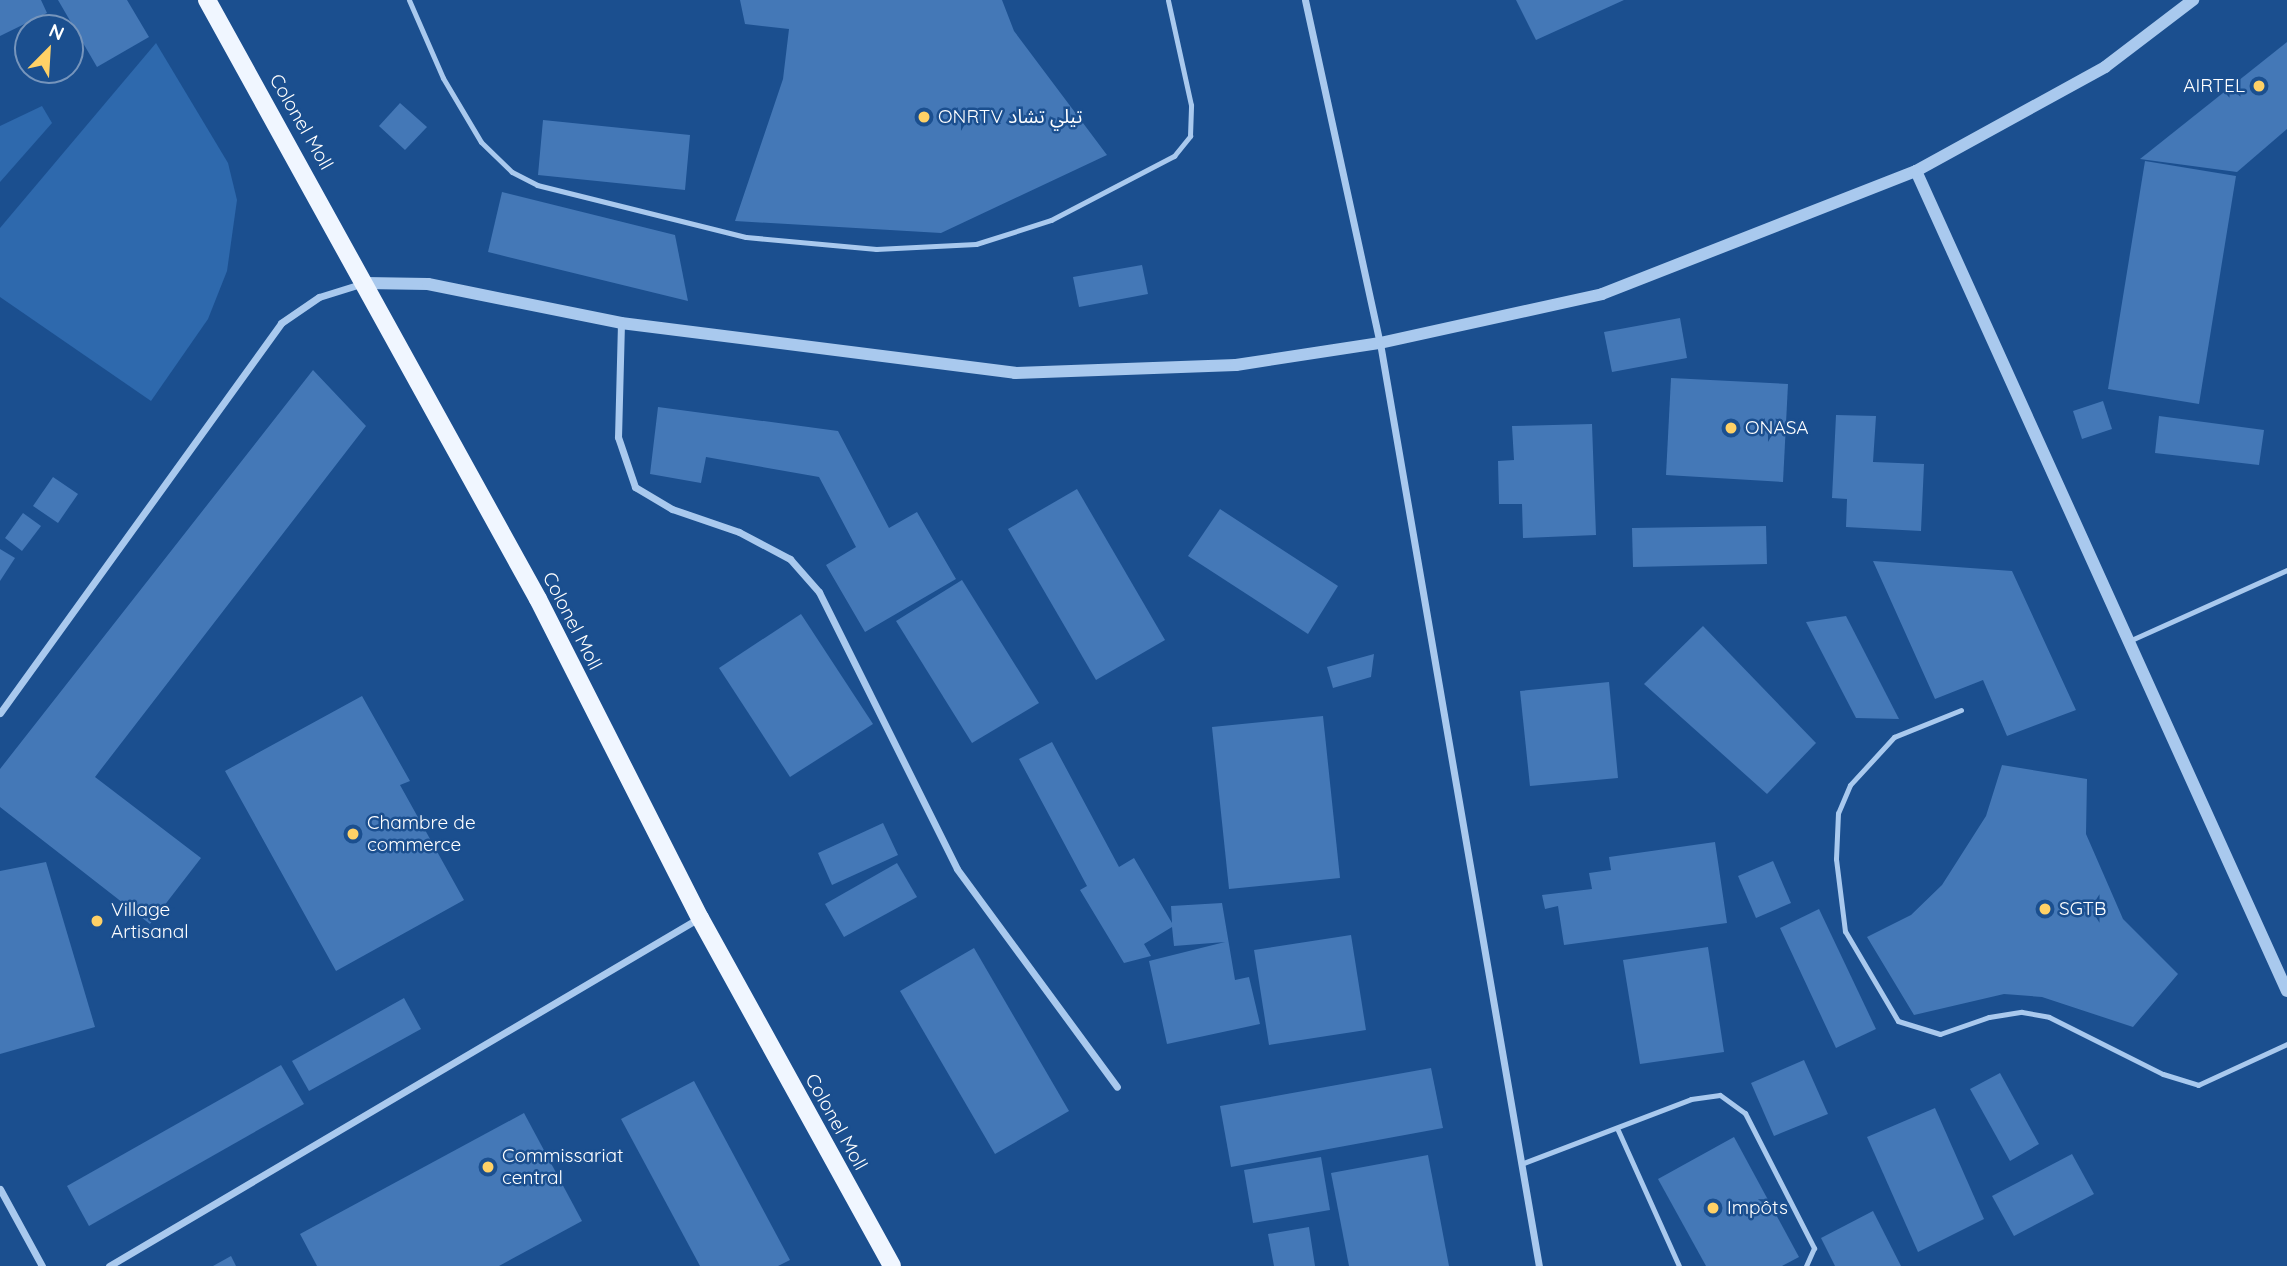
<!DOCTYPE html>
<meta charset="utf-8">
<style>
body{margin:0}
#map{position:relative;width:2287px;height:1266px;overflow:hidden;background:#1b4f8f;font-family:Quicksand,"Noto Sans Arabic",sans-serif}
div>[style]{position:absolute}
.green>*{inset:0;background:#2e69ad}
.building>*{inset:0;background:#4478b7}
.service>*{height:5px;margin:-2.5px;padding:0 2.5px;transform-origin:2.5px;border-radius:2.5px;background:#a9c9ee}
.minor>*{height:7px;margin:-3.5px;padding:0 3.5px;transform-origin:3.5px;border-radius:3.5px;background:#a9c9ee}
.tertiary>*{height:12px;margin:-6px;padding:0 6px;transform-origin:6px;border-radius:6px;background:#a9c9ee}
.primary>*{height:18px;margin:-9px;padding:0 9px;transform-origin:9px;border-radius:9px;background:#f0f6ff}
.dots>*{width:19px;height:19px;translate:-50% -50%;box-sizing:border-box;border:4px solid #1b4f8f;border-radius:50%}
span{translate:-50% -50%;white-space:nowrap;text-align:center;line-height:1.15;-webkit-text-stroke:5px #1b4f8f;paint-order:stroke}
.poi-label{font-size:19px;color:#fff}
.right{translate:-100% -50%;text-align:right}
.left{translate:0 -50%;text-align:left}
.street-label{font-size:19px;color:#fff}
.north{position:absolute;left:14px;top:14px;width:70px;height:70px;box-sizing:border-box;background:#1b4f8f;border:2px solid #7695bc;border-radius:50%;rotate:24deg;font-size:19px;font-weight:700;line-height:28px;text-align:center;color:#fff}
.north::after{content:'';display:block;margin:auto;width:24px;height:32px;background:#ffd166;clip-path:polygon(50% 0,100% 100%,50% 72%,0 100%)}
</style>
<div id="map">
<div class="green">
<i style="clip-path:polygon(156px 43px,228px 163px,237px 200px,227px 271px,208px 319px,151px 401px,0 297px,0 228px)"></i>
<i style="clip-path:polygon(42px 106px,52px 123px,0 182px,0 126px)"></i>
</div>
<div class="building">
<i style="clip-path:polygon(0 0,41px 0,47px 13px,0 36px)"></i>
<i style="clip-path:polygon(58px 0,127px 0,149px 37px,97px 67px)"></i>
<i style="clip-path:polygon(740px 0,1002px 0,1014px 31px,1107px 155px,941px 233px,735px 221px,783px 79px,789px 29px,745px 24px)"></i>
<i style="clip-path:polygon(1516px 0,1624px 0,1536px 40px)"></i>
<i style="clip-path:polygon(2287px 42px,2287px 129px,2237px 172px,2140px 159px)"></i>
<i style="clip-path:polygon(400px 103px,427px 127px,405px 150px,379px 126px)"></i>
<i style="clip-path:polygon(543px 120px,690px 135px,685px 190px,538px 175px)"></i>
<i style="clip-path:polygon(2145px 161px,2236px 176px,2199px 404px,2108px 389px)"></i>
<i style="clip-path:polygon(502px 192px,675px 235px,688px 301px,488px 252px)"></i>
<i style="clip-path:polygon(1142px 265px,1148px 294px,1079px 307px,1073px 277px)"></i>
<i style="clip-path:polygon(1680px 318px,1687px 358px,1612px 372px,1604px 332px)"></i>
<i style="clip-path:polygon(313px 370px,366px 426px,95px 777px,201px 858px,150px 924px,0 807px,0 769px)"></i>
<i style="clip-path:polygon(1671px 378px,1788px 384px,1783px 482px,1666px 475px)"></i>
<i style="clip-path:polygon(2103px 401px,2112px 429px,2082px 439px,2073px 411px)"></i>
<i style="clip-path:polygon(658px 407px,838px 431px,889px 528px,917px 512px,956px 579px,865px 632px,826px 565px,856px 547px,819px 477px,706px 457px,701px 483px,650px 474px)"></i>
<i style="clip-path:polygon(1836px 415px,1876px 416px,1873px 462px,1924px 464px,1921px 531px,1846px 527px,1847px 499px,1832px 498px)"></i>
<i style="clip-path:polygon(2159px 416px,2264px 430px,2259px 465px,2155px 453px)"></i>
<i style="clip-path:polygon(1592px 424px,1596px 535px,1523px 538px,1522px 504px,1499px 504px,1498px 461px,1514px 460px,1512px 426px)"></i>
<i style="clip-path:polygon(53px 477px,78px 494px,58px 523px,33px 506px)"></i>
<i style="clip-path:polygon(1077px 489px,1165px 640px,1096px 680px,1008px 529px)"></i>
<i style="clip-path:polygon(1220px 509px,1338px 586px,1308px 634px,1188px 556px)"></i>
<i style="clip-path:polygon(23px 513px,41px 526px,22px 551px,5px 538px)"></i>
<i style="clip-path:polygon(1766px 526px,1767px 564px,1633px 567px,1632px 528px)"></i>
<i style="clip-path:polygon(0 549px,15px 558px,0 581px)"></i>
<i style="clip-path:polygon(1873px 561px,2012px 571px,2076px 710px,2007px 736px,1983px 680px,1935px 699px)"></i>
<i style="clip-path:polygon(962px 580px,1039px 703px,972px 743px,896px 621px)"></i>
<i style="clip-path:polygon(801px 614px,873px 724px,790px 777px,719px 668px)"></i>
<i style="clip-path:polygon(1846px 616px,1899px 719px,1856px 718px,1806px 622px)"></i>
<i style="clip-path:polygon(1703px 626px,1816px 743px,1767px 794px,1644px 684px)"></i>
<i style="clip-path:polygon(1374px 654px,1371px 677px,1333px 688px,1327px 667px)"></i>
<i style="clip-path:polygon(1609px 682px,1618px 778px,1530px 786px,1520px 691px)"></i>
<i style="clip-path:polygon(362px 696px,410px 781px,400px 785px,464px 900px,336px 971px,225px 771px)"></i>
<i style="clip-path:polygon(1323px 716px,1340px 878px,1229px 889px,1212px 727px)"></i>
<i style="clip-path:polygon(1052px 742px,1119px 867px,1134px 858px,1172px 923px,1171px 906px,1222px 903px,1235px 980px,1249px 977px,1260px 1024px,1167px 1044px,1149px 961px,1225px 942px,1174px 946px,1172px 927px,1144px 944px,1151px 956px,1124px 963px,1080px 890px,1087px 886px,1019px 759px)"></i>
<i style="clip-path:polygon(2002px 765px,2087px 779px,2086px 834px,2123px 919px,2178px 974px,2133px 1027px,2042px 997px,2004px 994px,1914px 1015px,1867px 937px,1911px 915px,1942px 885px,1986px 816px)"></i>
<i style="clip-path:polygon(883px 823px,898px 855px,832px 885px,818px 853px)"></i>
<i style="clip-path:polygon(1715px 842px,1727px 923px,1564px 945px,1558px 906px,1545px 909px,1542px 895px,1592px 889px,1589px 873px,1611px 870px,1609px 857px)"></i>
<i style="clip-path:polygon(1773px 861px,1791px 903px,1756px 918px,1738px 876px)"></i>
<i style="clip-path:polygon(46px 862px,95px 1027px,0 1054px,0 871px)"></i>
<i style="clip-path:polygon(897px 863px,917px 897px,844px 937px,825px 904px)"></i>
<i style="clip-path:polygon(1819px 909px,1876px 1029px,1836px 1048px,1780px 928px)"></i>
<i style="clip-path:polygon(1351px 935px,1366px 1030px,1269px 1045px,1254px 950px)"></i>
<i style="clip-path:polygon(1708px 947px,1724px 1052px,1640px 1064px,1623px 960px)"></i>
<i style="clip-path:polygon(974px 948px,1069px 1111px,995px 1154px,900px 991px)"></i>
<i style="clip-path:polygon(404px 998px,421px 1029px,309px 1091px,292px 1061px)"></i>
<i style="clip-path:polygon(1804px 1060px,1828px 1114px,1774px 1136px,1751px 1083px)"></i>
<i style="clip-path:polygon(281px 1065px,304px 1104px,89px 1226px,67px 1186px)"></i>
<i style="clip-path:polygon(1431px 1068px,1443px 1128px,1231px 1167px,1220px 1106px)"></i>
<i style="clip-path:polygon(2000px 1073px,2039px 1144px,2010px 1161px,1970px 1089px)"></i>
<i style="clip-path:polygon(694px 1081px,790px 1260px,778px 1266px,700px 1266px,621px 1119px)"></i>
<i style="clip-path:polygon(1935px 1108px,1984px 1219px,1918px 1252px,1867px 1137px)"></i>
<i style="clip-path:polygon(524px 1113px,582px 1221px,499px 1266px,317px 1266px,300px 1234px)"></i>
<i style="clip-path:polygon(1734px 1137px,1799px 1257px,1782px 1266px,1706px 1266px,1658px 1179px)"></i>
<i style="clip-path:polygon(2072px 1154px,2094px 1194px,2014px 1236px,1992px 1196px)"></i>
<i style="clip-path:polygon(1428px 1155px,1449px 1266px,1349px 1266px,1331px 1173px)"></i>
<i style="clip-path:polygon(1321px 1157px,1330px 1210px,1253px 1223px,1244px 1170px)"></i>
<i style="clip-path:polygon(1873px 1211px,1901px 1266px,1835px 1266px,1821px 1238px)"></i>
<i style="clip-path:polygon(1309px 1227px,1315px 1266px,1274px 1266px,1268px 1234px)"></i>
<i style="clip-path:polygon(231px 1256px,236px 1266px,213px 1266px)"></i>
</div>
<div class="service">
<i style="left:409px;top:0;width:85px;rotate:66.4deg"></i>
<i style="left:443px;top:78px;width:74px;rotate:59.3deg"></i>
<i style="left:481px;top:142px;width:43px;rotate:44.1deg"></i>
<i style="left:512px;top:172px;width:28px;rotate:27deg"></i>
<i style="left:537px;top:185px;width:215px;rotate:14deg"></i>
<i style="left:746px;top:237px;width:131px;rotate:5.3deg"></i>
<i style="left:876px;top:249px;width:100px;rotate:-2.9deg"></i>
<i style="left:976px;top:244px;width:79px;rotate:-17.7deg"></i>
<i style="left:1051px;top:220px;width:139px;rotate:-27.5deg"></i>
<i style="left:1174px;top:156px;width:26px;rotate:-51deg"></i>
<i style="left:1190px;top:136px;width:31px;rotate:-88deg"></i>
<i style="left:1191px;top:105px;width:107px;rotate:-102.4deg"></i>
<i style="left:2129px;top:641px;width:173px;rotate:-24.2deg"></i>
<i style="left:1961px;top:710px;width:72px;rotate:158.1deg"></i>
<i style="left:1894px;top:737px;width:65px;rotate:132.5deg"></i>
<i style="left:1850px;top:785px;width:30px;rotate:113deg"></i>
<i style="left:1838px;top:813px;width:46px;rotate:92.5deg"></i>
<i style="left:1836px;top:859px;width:73px;rotate:82.9deg"></i>
<i style="left:1845px;top:931px;width:104px;rotate:59.5deg"></i>
<i style="left:1898px;top:1021px;width:44px;rotate:17.2deg"></i>
<i style="left:1940px;top:1034px;width:52px;rotate:-19.1deg"></i>
<i style="left:1989px;top:1017px;width:33px;rotate:-9deg"></i>
<i style="left:2022px;top:1012px;width:27px;rotate:10deg"></i>
<i style="left:2049px;top:1017px;width:127px;rotate:26.6deg"></i>
<i style="left:2163px;top:1074px;width:37px;rotate:17deg"></i>
<i style="left:2198px;top:1085px;width:98px;rotate:-24.7deg"></i>
<i style="left:1617px;top:1128px;width:151px;rotate:65.8deg"></i>
<i style="left:1521px;top:1164px;width:182px;rotate:-20.9deg"></i>
<i style="left:1691px;top:1099px;width:29px;rotate:-8deg"></i>
<i style="left:1720px;top:1095px;width:31px;rotate:36deg"></i>
<i style="left:1745px;top:1113px;width:152px;rotate:62.9deg"></i>
<i style="left:1814px;top:1248px;width:20px;rotate:114deg"></i>
</div>
<div class="minor">
<i style="left:1305px;top:0;width:351px;rotate:77.7deg"></i>
<i style="left:1380px;top:343px;width:937px;rotate:80.23deg"></i>
<i style="left:621px;top:323px;width:114px;rotate:91.5deg"></i>
<i style="left:618px;top:437px;width:53px;rotate:71.2deg"></i>
<i style="left:635px;top:487px;width:43px;rotate:30.7deg"></i>
<i style="left:672px;top:509px;width:71px;rotate:18.9deg"></i>
<i style="left:739px;top:532px;width:58px;rotate:27.9deg"></i>
<i style="left:790px;top:559px;width:44px;rotate:48.7deg"></i>
<i style="left:819px;top:592px;width:309px;rotate:63.5deg"></i>
<i style="left:957px;top:869px;width:270px;rotate:53.7deg"></i>
<i style="left:0;top:713px;width:481px;rotate:-54.2deg"></i>
<i style="left:281px;top:323px;width:46px;rotate:-34.4deg"></i>
<i style="left:319px;top:297px;width:47px;rotate:-17.3deg"></i>
<i style="left:0;top:1189px;width:88px;rotate:61.4deg"></i>
<i style="left:109px;top:1266px;width:685px;rotate:-30.53deg"></i>
</div>
<div class="tertiary">
<i style="left:1916px;top:171px;width:900px;rotate:65.66deg"></i>
<i style="left:365px;top:283px;width:63px;rotate:0.9deg"></i>
<i style="left:428px;top:284px;width:197px;rotate:11.4deg"></i>
<i style="left:621px;top:323px;width:397px;rotate:7.2deg"></i>
<i style="left:1015px;top:373px;width:221px;rotate:-2.1deg"></i>
<i style="left:1236px;top:365px;width:146px;rotate:-8.7deg"></i>
<i style="left:1380px;top:343px;width:227px;rotate:-12.4deg"></i>
<i style="left:1602px;top:294px;width:337px;rotate:-21.4deg"></i>
<i style="left:1916px;top:171px;width:216px;rotate:-28.8deg"></i>
<i style="left:2105px;top:67px;width:111px;rotate:-37.3deg"></i>
</div>
<div class="primary">
<i style="left:207px;top:0;width:684px;rotate:61.08deg"></i>
<i style="left:538px;top:599px;width:358px;rotate:63.1deg"></i>
<i style="left:700px;top:918px;width:397px;rotate:61.1deg"></i>
</div>
<div class="dots">
<i style="left:2259px;top:86px;background:#ffd166"></i>
<i style="left:924px;top:117px;background:#ffd166"></i>
<i style="left:1731px;top:428px;background:#ffd166"></i>
<i style="left:353px;top:834px;background:#ffd166"></i>
<i style="left:2045px;top:909px;background:#ffd166"></i>
<i style="left:97px;top:921px;background:#ffd166"></i>
<i style="left:488px;top:1167px;background:#ffd166"></i>
<i style="left:1713px;top:1208px;background:#ffd166"></i>
</div>
<div class="poi-label">
<span class="right" style="left:2245px;top:86px">AIRTEL</span>
<span class="left" style="left:938px;top:117px">ONRTV تيلي تشاد</span>
<span class="left" style="left:1745px;top:428px">ONASA</span>
<span class="left" style="left:367px;top:834px">Chambre de<br>commerce</span>
<span class="left" style="left:2059px;top:909px">SGTB</span>
<span class="left" style="left:111px;top:921px">Village<br>Artisanal</span>
<span class="left" style="left:502px;top:1167px">Commissariat<br>central</span>
<span class="left" style="left:1727px;top:1208px">Impôts</span>
</div>
<div class="street-label">
<span style="left:301px;top:122px;rotate:60deg">Colonel Moll</span>
<span style="left:572px;top:621px;rotate:63deg">Colonel Moll</span>
<span style="left:836px;top:1122px;rotate:61deg">Colonel Moll</span>
</div>
<div class="north">N</div>
</div>
